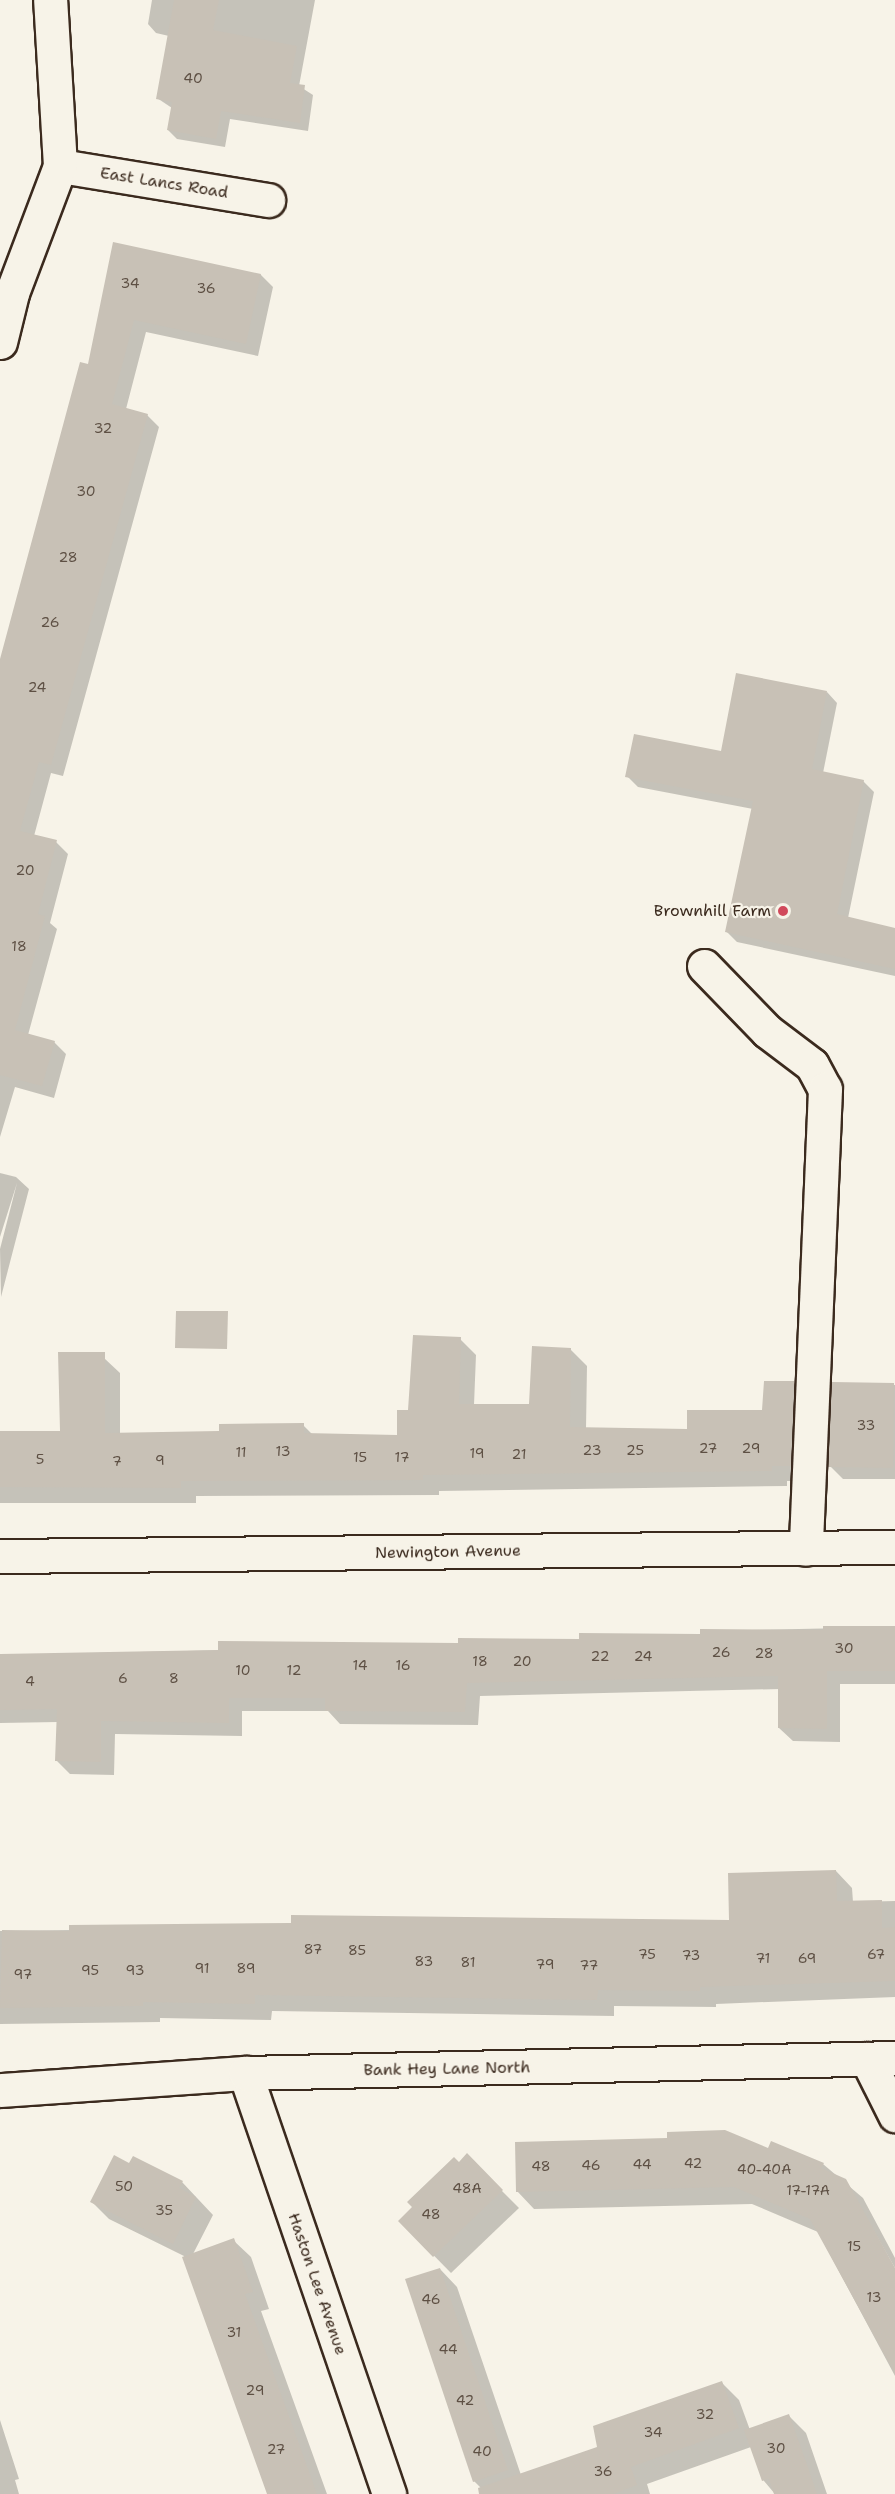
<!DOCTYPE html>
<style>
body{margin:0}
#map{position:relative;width:895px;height:2494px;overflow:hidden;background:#f7f3e8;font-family:"Shantell Sans",sans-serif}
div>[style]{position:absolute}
.shadow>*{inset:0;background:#0003}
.building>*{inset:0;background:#c8c1b6}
.roads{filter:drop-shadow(2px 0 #3b2a1e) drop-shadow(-2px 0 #3b2a1e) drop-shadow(0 2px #3b2a1e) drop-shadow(0 -2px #3b2a1e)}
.minor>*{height:33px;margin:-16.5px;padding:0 16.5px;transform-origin:16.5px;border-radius:16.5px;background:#f7f3e8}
.dots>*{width:16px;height:16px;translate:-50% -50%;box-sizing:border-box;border:3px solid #f7f3e8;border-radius:50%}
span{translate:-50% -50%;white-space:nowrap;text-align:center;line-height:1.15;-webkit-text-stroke:4.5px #f7f3e8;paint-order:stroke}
.number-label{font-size:14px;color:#5e5044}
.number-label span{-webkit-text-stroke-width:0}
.street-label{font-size:16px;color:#3b2a1e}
.poi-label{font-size:16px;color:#3b2a1e}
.right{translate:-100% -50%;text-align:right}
</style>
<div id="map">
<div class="shadow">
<i style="clip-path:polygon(152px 0,315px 0,299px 86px,313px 95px,308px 131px,230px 119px,225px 147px,177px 139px,168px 130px,172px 108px,157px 98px,169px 36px,156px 33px,148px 24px)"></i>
<i style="clip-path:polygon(114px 244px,261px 275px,273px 287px,258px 356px,146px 332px,126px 409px,147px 415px,159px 427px,63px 776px,51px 773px,34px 836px,56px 842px,68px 854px,50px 923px,57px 929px,28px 1035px,54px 1042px,66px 1054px,54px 1098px,15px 1087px,0 1137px,0 667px,89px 366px)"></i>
<i style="clip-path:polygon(827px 692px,837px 703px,823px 773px,863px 781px,874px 792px,848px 918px,895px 929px,895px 976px,737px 942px,726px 931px,753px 809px,638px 787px,627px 776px,722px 753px)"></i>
<i style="clip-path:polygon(0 1173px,16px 1177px,29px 1189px,1px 1297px,0 1249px,17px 1183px,0 1237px)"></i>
<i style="clip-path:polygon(460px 1339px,476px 1355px,474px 1405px,531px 1406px,571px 1350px,587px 1366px,586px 1429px,688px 1430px,764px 1412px,794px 1383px,809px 1399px,806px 1481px,787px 1481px,787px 1486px,439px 1491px,439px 1495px,196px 1496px,196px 1503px,0 1503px,0 1433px,61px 1432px,104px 1358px,120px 1373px,120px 1435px,221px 1433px,303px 1425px,313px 1435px,399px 1436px,410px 1411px)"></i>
<i style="clip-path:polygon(833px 1383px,895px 1385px,895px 1479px,843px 1479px,830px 1466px)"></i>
<i style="clip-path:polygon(895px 1627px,895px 1684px,840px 1684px,840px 1742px,793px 1741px,779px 1728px,780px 1689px,480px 1696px,478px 1725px,340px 1724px,328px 1711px,242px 1711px,242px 1736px,115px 1734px,114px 1775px,70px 1774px,57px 1761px,58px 1722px,0 1723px,0 1655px,460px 1645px,701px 1636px,702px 1631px)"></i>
<i style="clip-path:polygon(836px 1871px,852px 1888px,853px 1902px,895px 1901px,895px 1997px,716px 2004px,716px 2007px,614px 2006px,614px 2016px,272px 2011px,271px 2020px,160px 2018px,160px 2022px,0 2024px,0 1931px,731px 1921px)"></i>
<i style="clip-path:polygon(772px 2143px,823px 2164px,863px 2198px,895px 2258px,895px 2268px,851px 2191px,895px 2275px,895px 2376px,818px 2232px,752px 2204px,534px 2209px,517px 2191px,769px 2150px)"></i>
<i style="clip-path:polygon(467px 2156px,519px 2208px,451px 2273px,400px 2221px)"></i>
<i style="clip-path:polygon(130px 2166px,182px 2182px,213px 2215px,193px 2254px,233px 2240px,251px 2257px,269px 2309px,261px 2311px,327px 2494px,269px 2494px,184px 2256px,109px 2219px,92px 2202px)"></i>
<i style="clip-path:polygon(440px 2269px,457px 2287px,521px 2475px,599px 2448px,722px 2383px,739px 2400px,750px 2430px,789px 2416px,806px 2433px,827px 2494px,775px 2494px,764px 2481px,751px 2447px,647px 2484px,650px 2494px,487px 2494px,474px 2481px)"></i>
<i style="clip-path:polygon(0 2420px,19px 2479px,15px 2480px,19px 2494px,0 2494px)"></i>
</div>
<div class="building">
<i style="clip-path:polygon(174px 0,219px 0,213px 30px,297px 46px,290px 83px,305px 85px,300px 123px,221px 111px,216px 139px,167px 130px,172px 102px,156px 99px)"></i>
<i style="clip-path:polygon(113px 242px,261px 274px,246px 344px,134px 320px,112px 404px,148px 414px,51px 765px,39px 762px,20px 831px,57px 840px,38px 914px,45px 916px,15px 1030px,55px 1041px,42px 1086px,0 1075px,0 659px,80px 362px,88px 364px)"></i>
<i style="clip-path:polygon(736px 673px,827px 691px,812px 769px,864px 780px,837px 914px,895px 928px,895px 969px,725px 932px,753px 801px,625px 777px,634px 734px,721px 751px)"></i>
<i style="clip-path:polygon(176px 1311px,228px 1311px,227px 1349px,175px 1348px)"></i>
<i style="clip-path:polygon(413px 1335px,461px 1337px,459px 1404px,529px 1404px,532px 1346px,571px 1348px,570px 1427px,687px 1429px,687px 1410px,762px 1410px,764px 1381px,794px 1381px,791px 1466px,772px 1466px,772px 1471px,423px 1475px,423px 1480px,181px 1481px,181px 1488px,0 1487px,0 1431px,60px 1431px,58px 1352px,105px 1352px,105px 1433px,219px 1431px,219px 1424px,304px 1423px,304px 1433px,397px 1435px,397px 1410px,408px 1410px)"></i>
<i style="clip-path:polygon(832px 1382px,894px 1383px,893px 1468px,828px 1467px)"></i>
<i style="clip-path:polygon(823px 1626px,895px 1626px,895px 1671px,827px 1671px,827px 1729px,778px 1728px,778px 1676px,467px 1683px,465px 1712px,325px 1711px,325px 1698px,229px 1698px,229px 1723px,101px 1721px,101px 1762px,55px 1761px,57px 1709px,0 1710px,0 1654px,218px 1650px,218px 1641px,458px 1643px,458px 1638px,579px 1639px,579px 1633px,700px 1634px,700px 1629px,823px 1630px)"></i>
<i style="clip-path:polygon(836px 1870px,837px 1901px,882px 1900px,882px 1928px,895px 1927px,895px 1981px,700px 1987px,700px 1991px,598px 1990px,597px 2000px,255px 1995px,255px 2004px,143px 2002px,143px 2006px,0 2008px,2px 1930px,69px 1931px,69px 1925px,291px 1923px,291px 1915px,729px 1920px,728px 1873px)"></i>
<i style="clip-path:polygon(725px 2130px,768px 2148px,771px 2141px,824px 2163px,821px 2168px,846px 2179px,895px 2268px,895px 2374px,810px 2219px,734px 2187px,516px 2192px,515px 2142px,667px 2138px,667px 2132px)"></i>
<i style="clip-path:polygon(467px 2153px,503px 2190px,433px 2257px,398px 2221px,412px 2207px,407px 2202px,454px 2157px,459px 2162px)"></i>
<i style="clip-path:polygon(114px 2155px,129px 2163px,133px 2156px,183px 2181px,179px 2188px,196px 2197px,173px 2244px,90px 2202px)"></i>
<i style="clip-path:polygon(234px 2238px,253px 2292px,245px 2294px,317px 2494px,267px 2494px,182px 2257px)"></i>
<i style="clip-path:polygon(440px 2268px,508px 2470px,473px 2482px,405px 2279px)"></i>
<i style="clip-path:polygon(722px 2381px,739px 2428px,631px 2467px,637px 2485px,613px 2494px,479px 2494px,478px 2488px,597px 2447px,593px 2426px)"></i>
<i style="clip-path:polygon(789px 2414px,807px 2465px,817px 2494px,774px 2494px,769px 2479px,762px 2481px,744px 2430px)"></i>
</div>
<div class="roads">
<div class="minor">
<i style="left:60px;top:166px;width:211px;rotate:9.3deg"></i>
<i style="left:0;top:342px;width:50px;rotate:-76.2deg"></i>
<i style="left:12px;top:293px;width:136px;rotate:-69.3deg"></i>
<i style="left:60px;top:166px;width:166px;rotate:-93.4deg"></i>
<i style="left:704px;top:966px;width:91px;rotate:45.9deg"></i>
<i style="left:767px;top:1031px;width:56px;rotate:37.1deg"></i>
<i style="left:812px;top:1065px;width:27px;rotate:62deg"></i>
<i style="left:825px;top:1089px;width:460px;rotate:92.4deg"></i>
<i style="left:0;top:1556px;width:895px;rotate:-0.58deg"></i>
<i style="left:867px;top:2059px;width:63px;rotate:63.4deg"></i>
<i style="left:245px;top:2073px;width:445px;rotate:71.1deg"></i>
<i style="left:0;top:2090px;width:246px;rotate:-4deg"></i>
<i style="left:245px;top:2073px;width:650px;rotate:-1.32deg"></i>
</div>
</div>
<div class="dots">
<i style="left:783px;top:911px;background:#d1495b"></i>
</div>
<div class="number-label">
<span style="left:193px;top:78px">40</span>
<span style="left:130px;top:283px">34</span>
<span style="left:206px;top:288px">36</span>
<span style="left:103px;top:428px">32</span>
<span style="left:86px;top:491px">30</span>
<span style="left:68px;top:557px">28</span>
<span style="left:50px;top:622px">26</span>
<span style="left:37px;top:687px">24</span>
<span style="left:25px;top:870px">20</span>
<span style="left:19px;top:946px">18</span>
<span style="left:866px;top:1425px">33</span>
<span style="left:708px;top:1448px">27</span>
<span style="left:751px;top:1448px">29</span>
<span style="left:592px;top:1450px">23</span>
<span style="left:635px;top:1450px">25</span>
<span style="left:283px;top:1451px">13</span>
<span style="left:241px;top:1452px">11</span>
<span style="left:477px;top:1453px">19</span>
<span style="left:519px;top:1454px">21</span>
<span style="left:360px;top:1457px">15</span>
<span style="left:402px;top:1457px">17</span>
<span style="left:40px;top:1459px">5</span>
<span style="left:160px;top:1460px">9</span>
<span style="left:117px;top:1461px">7</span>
<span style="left:844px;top:1648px">30</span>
<span style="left:721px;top:1652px">26</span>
<span style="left:764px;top:1653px">28</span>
<span style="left:600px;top:1656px">22</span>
<span style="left:643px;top:1656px">24</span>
<span style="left:480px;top:1661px">18</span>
<span style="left:522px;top:1661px">20</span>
<span style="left:360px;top:1665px">14</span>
<span style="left:403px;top:1665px">16</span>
<span style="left:243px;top:1670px">10</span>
<span style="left:294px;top:1670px">12</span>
<span style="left:123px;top:1678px">6</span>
<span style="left:174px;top:1678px">8</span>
<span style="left:30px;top:1681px">4</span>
<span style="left:313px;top:1949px">87</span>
<span style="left:357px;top:1950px">85</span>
<span style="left:647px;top:1954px">75</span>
<span style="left:876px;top:1954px">67</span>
<span style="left:691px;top:1955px">73</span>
<span style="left:763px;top:1958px">71</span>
<span style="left:807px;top:1958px">69</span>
<span style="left:424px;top:1961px">83</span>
<span style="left:468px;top:1962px">81</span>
<span style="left:545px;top:1964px">79</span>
<span style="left:589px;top:1965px">77</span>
<span style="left:202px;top:1968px">91</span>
<span style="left:246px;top:1968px">89</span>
<span style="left:90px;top:1970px">95</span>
<span style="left:135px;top:1970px">93</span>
<span style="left:23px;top:1974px">97</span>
<span style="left:693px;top:2163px">42</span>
<span style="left:642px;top:2164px">44</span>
<span style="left:591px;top:2165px">46</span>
<span style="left:541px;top:2166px">48</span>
<span style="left:764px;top:2169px">40-40A</span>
<span style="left:124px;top:2186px">50</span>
<span style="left:467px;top:2188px">48A</span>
<span style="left:808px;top:2190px">17-17A</span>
<span style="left:164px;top:2210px">35</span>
<span style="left:431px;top:2214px">48</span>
<span style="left:854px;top:2246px">15</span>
<span style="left:874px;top:2297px">13</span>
<span style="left:431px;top:2299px">46</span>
<span style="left:234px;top:2332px">31</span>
<span style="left:448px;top:2349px">44</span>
<span style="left:255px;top:2390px">29</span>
<span style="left:465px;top:2400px">42</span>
<span style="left:705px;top:2414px">32</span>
<span style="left:653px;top:2432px">34</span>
<span style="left:776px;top:2448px">30</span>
<span style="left:276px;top:2449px">27</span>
<span style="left:482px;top:2451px">40</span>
<span style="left:603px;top:2471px">36</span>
</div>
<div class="street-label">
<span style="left:164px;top:183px;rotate:9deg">East Lancs Road</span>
<span style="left:448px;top:1552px;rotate:-1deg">Newington Avenue</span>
<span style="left:447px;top:2069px;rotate:-1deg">Bank Hey Lane North</span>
<span style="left:317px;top:2284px;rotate:71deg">Haston Lee Avenue</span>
</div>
<div class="poi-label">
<span class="right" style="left:771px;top:911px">Brownhill Farm</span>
</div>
</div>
